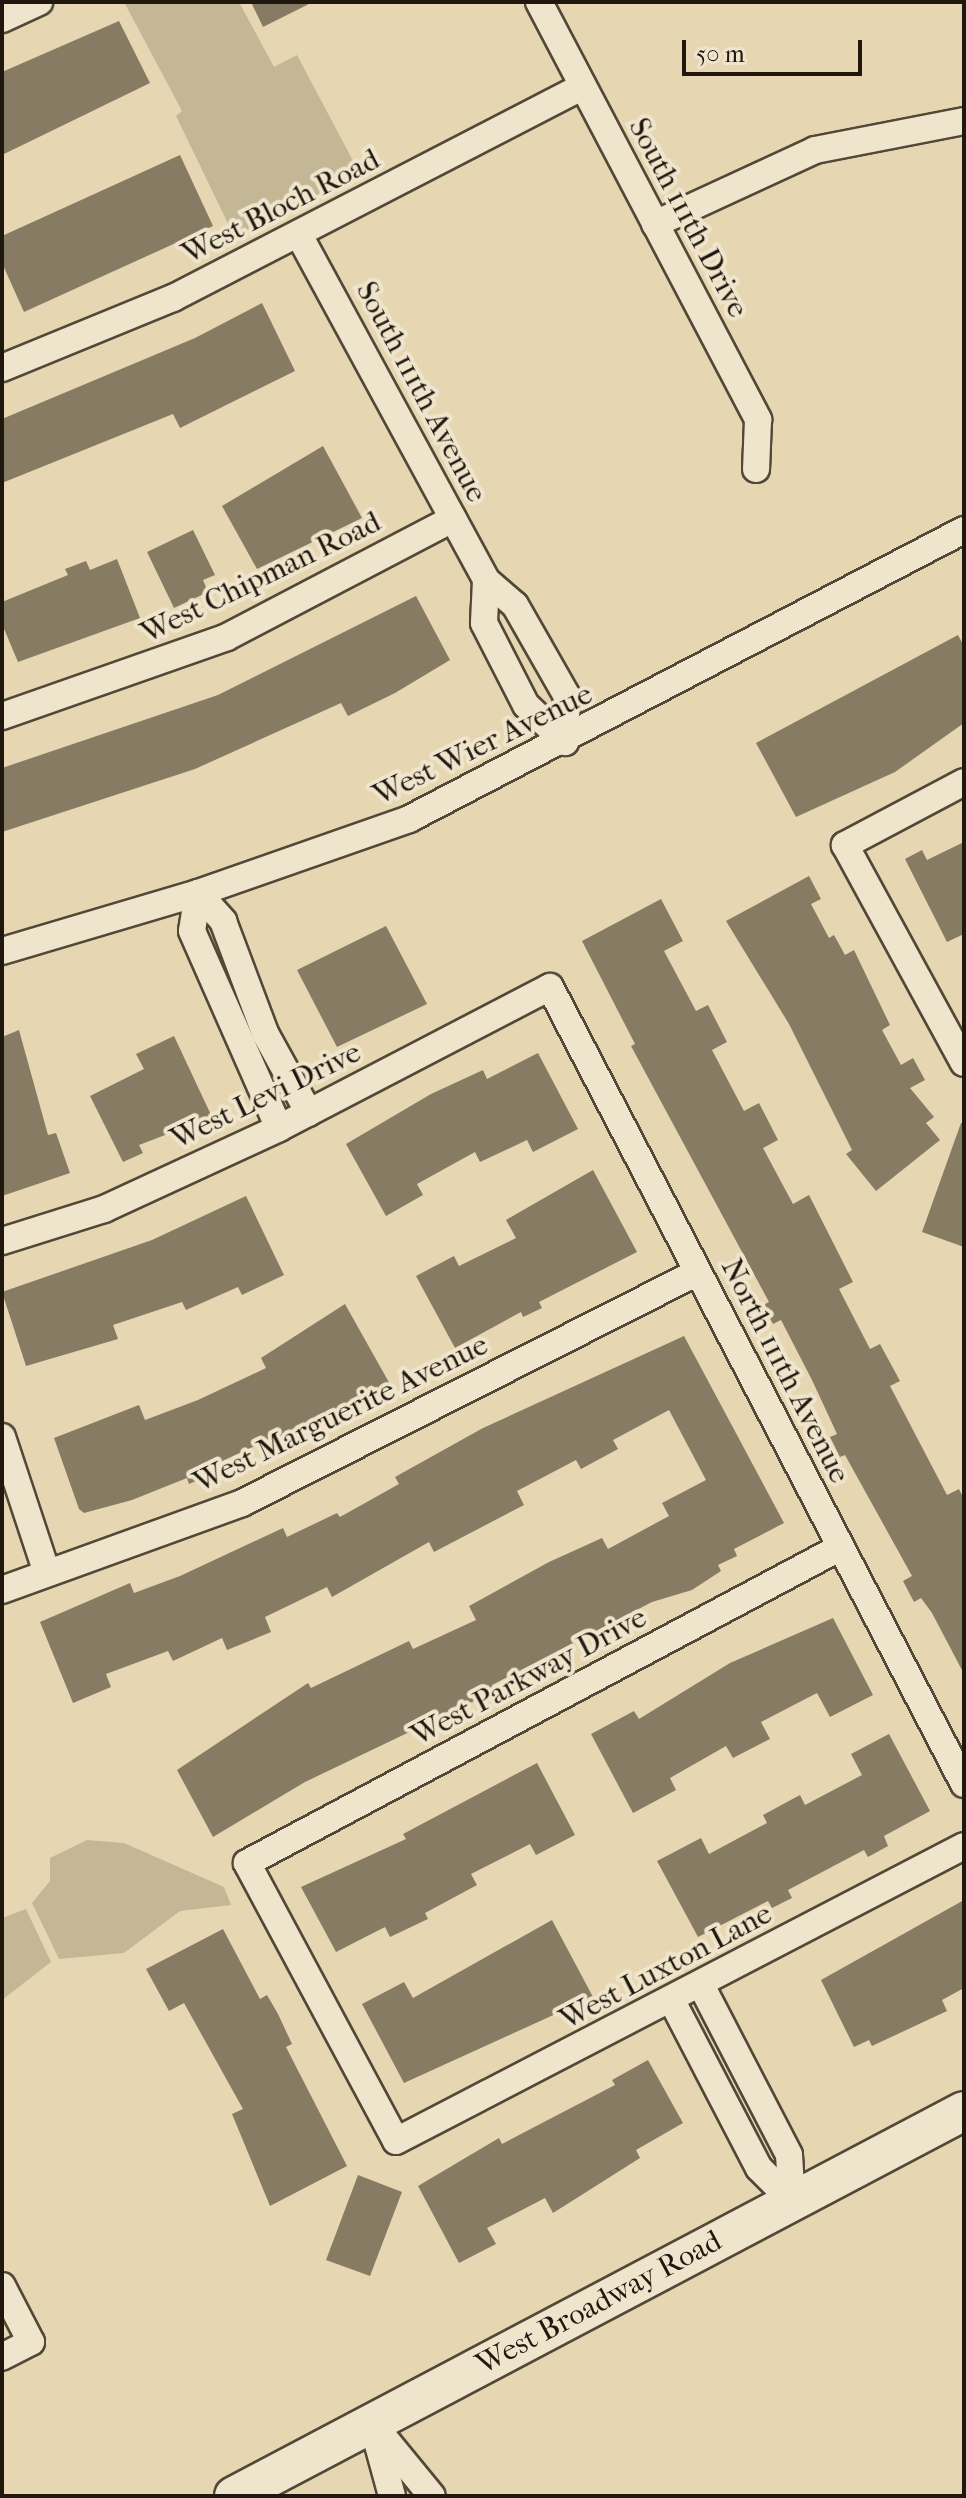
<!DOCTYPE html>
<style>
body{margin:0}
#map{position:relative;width:966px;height:2498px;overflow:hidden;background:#e6d7b2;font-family:"IM FELL French Canon",serif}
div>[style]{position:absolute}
.green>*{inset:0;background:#c4b796}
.building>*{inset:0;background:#877b63}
.roads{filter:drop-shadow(2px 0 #524837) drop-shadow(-2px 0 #524837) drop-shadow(0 2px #524837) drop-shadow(0 -2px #524837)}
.street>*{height:26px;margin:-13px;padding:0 13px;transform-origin:13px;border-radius:13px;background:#efe5cd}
.secondary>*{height:38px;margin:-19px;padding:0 19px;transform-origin:19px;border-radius:19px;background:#efe5cd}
span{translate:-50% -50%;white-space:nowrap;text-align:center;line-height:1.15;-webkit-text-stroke:8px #efe5cd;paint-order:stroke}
.street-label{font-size:30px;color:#20180e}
.frame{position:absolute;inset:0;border:4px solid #20180e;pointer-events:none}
.scale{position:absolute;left:682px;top:40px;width:180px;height:36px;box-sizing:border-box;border:4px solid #20180e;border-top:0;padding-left:10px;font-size:24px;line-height:28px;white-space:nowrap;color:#20180e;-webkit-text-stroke:6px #efe5cd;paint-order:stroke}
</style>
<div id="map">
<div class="green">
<i style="clip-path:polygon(124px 2px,239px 2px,274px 67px,297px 55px,360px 174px,235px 238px,176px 116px,182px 111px)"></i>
<i style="clip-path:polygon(87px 1840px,124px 1843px,224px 1887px,231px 1905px,180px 1911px,124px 1953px,59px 1959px,32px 1903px,50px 1881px,50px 1858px)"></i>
<i style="clip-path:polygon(26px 1909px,51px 1962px,2px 2000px,2px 1918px)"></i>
</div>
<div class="building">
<i style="clip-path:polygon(251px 2px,313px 2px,263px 27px)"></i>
<i style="clip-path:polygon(119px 21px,150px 83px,2px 155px,2px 72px)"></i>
<i style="clip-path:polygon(180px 155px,213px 226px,24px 312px,2px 263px,2px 236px)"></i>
<i style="clip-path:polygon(262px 303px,295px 371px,180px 428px,173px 414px,2px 483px,2px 419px,195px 338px)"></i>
<i style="clip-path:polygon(323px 446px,362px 518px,257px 569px,222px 506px)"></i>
<i style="clip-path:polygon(193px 530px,215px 575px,203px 580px,208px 592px,174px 608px,147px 552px)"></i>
<i style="clip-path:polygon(117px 559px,140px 618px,18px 662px,2px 624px,2px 602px,68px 575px,65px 569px,86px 561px,90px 570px)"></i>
<i style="clip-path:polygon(416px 596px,450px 660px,395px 693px,348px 716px,341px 703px,195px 769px,2px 832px,2px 768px,218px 695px)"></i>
<i style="clip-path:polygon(958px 635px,964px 646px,964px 723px,895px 772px,796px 817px,756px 743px)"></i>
<i style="clip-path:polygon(964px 842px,964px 934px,947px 942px,905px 859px,922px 850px,927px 860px)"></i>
<i style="clip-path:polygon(809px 876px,821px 899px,811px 904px,829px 938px,834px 935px,845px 955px,854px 950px,890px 1025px,882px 1030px,901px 1065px,913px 1058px,925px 1080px,910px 1088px,934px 1117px,926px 1123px,940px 1140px,876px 1191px,846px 1154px,852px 1150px,789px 1024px,726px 921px)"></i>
<i style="clip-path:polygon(661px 899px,683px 941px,664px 951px,696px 1011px,708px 1005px,727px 1042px,712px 1050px,744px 1111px,759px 1103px,778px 1140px,763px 1148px,793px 1204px,809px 1195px,853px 1282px,839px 1289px,870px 1349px,880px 1344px,900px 1381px,890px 1386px,947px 1495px,959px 1489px,964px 1499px,964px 1674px,932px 1613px,921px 1598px,914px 1602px,903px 1581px,912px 1576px,845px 1455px,840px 1457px,830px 1437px,837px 1434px,812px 1380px,781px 1320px,773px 1324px,763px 1305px,769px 1302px,631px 1046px,635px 1044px,582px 941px)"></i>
<i style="clip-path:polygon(386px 926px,427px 1004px,337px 1047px,297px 970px)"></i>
<i style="clip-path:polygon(19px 1030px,48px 1135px,56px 1133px,70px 1173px,2px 1196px,2px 1037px)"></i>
<i style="clip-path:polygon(174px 1036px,212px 1117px,139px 1145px,143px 1153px,123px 1162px,90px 1096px,144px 1069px,136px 1054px)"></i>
<i style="clip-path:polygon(538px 1053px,578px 1129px,533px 1152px,527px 1140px,480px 1162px,475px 1152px,417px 1184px,423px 1195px,386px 1216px,346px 1144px,431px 1094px,483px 1070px,487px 1079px)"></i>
<i style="clip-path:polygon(961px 1123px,964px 1123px,964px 1247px,922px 1232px)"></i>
<i style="clip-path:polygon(593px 1170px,637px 1252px,539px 1302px,542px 1308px,523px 1317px,521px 1312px,455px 1348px,416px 1276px,454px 1256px,459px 1266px,516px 1238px,506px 1220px)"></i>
<i style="clip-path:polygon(246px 1196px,284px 1275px,242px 1295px,238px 1287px,186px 1310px,182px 1302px,113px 1325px,118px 1339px,26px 1366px,2px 1292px,152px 1240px)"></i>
<i style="clip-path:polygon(345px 1304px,391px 1386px,260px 1453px,257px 1445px,207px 1468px,210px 1475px,189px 1484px,187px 1478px,132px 1500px,84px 1513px,79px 1509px,54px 1438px,139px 1405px,145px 1420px,198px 1400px,266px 1368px,261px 1358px)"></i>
<i style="clip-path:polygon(684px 1336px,784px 1523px,734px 1549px,737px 1556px,718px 1565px,721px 1571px,692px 1590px,652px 1602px,492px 1685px,495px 1691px,305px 1782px,213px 1837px,177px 1770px,308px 1683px,311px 1688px,409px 1641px,413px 1649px,476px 1620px,469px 1606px,549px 1562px,602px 1538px,608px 1549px,669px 1516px,662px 1503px,706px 1480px,669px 1410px,613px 1440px,618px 1449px,581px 1469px,576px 1460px,517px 1491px,524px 1505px,434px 1552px,429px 1542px,332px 1597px,327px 1587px,265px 1617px,271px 1632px,227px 1650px,222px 1638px,173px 1661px,168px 1651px,106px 1674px,111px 1687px,73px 1703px,40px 1622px,130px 1583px,134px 1593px,180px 1576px,283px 1528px,287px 1537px,337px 1513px,340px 1517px,399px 1484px,395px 1477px,483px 1428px)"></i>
<i style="clip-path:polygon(833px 1618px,873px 1695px,830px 1717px,817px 1693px,761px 1722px,770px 1739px,733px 1758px,726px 1746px,670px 1778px,676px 1790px,633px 1813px,591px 1734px,634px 1711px,639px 1719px,730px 1663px)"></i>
<i style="clip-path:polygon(889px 1734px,930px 1811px,884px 1836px,888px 1846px,868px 1857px,864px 1850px,788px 1890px,792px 1898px,772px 1908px,768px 1901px,698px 1937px,657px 1861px,701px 1838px,709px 1854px,767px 1823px,763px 1815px,800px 1795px,805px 1805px,862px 1775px,851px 1754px)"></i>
<i style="clip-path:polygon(537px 1763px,575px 1835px,536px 1855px,530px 1844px,471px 1874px,477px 1885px,425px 1913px,428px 1919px,390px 1937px,385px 1927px,336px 1952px,301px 1887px,406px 1839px,403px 1834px)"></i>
<i style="clip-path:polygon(964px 1900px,964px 1988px,942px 2000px,947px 2011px,872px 2046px,869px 2040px,854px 2047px,821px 1980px)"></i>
<i style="clip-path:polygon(552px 1920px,593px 1997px,404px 2083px,362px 2004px,404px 1982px,413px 1998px)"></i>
<i style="clip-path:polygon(223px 1929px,260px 1999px,267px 1995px,278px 2014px,292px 2044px,286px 2047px,347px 2166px,270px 2206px,232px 2114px,243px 2109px,184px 2003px,169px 2011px,146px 1969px)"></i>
<i style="clip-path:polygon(648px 2060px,683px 2123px,636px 2150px,640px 2158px,553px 2213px,545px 2198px,487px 2228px,496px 2244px,459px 2263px,418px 2186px,499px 2138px,502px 2144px,615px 2085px,612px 2080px)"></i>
<i style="clip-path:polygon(358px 2175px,402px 2192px,370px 2276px,326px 2260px)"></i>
</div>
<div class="roads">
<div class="street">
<i style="left:539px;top:2px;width:472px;rotate:62.3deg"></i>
<i style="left:758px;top:420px;width:49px;rotate:92.3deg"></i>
<i style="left:2px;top:19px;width:41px;rotate:-24.7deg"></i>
<i style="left:655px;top:224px;width:176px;rotate:-24.8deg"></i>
<i style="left:815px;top:150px;width:152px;rotate:-11deg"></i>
<i style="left:299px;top:235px;width:392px;rotate:61.5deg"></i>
<i style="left:486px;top:580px;width:38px;rotate:41deg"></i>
<i style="left:515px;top:605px;width:105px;rotate:60.3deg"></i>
<i style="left:567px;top:696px;width:46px;rotate:92.5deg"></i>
<i style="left:2px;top:368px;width:185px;rotate:-22.3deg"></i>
<i style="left:173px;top:298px;width:460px;rotate:-27.3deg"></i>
<i style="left:486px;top:580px;width:43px;rotate:92.7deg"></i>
<i style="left:484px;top:623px;width:92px;rotate:62.9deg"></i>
<i style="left:526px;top:705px;width:54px;rotate:43.5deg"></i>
<i style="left:2px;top:716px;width:238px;rotate:-19.3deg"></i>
<i style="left:227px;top:637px;width:255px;rotate:-27.6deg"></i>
<i style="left:964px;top:782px;width:135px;rotate:152.1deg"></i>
<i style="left:845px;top:845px;width:248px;rotate:61.4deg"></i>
<i style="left:198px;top:893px;width:38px;rotate:99deg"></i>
<i style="left:192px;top:931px;width:215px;rotate:66.2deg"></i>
<i style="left:198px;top:893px;width:38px;rotate:48deg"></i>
<i style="left:223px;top:921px;width:120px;rotate:69.4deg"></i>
<i style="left:265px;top:1033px;width:91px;rotate:61.2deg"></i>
<i style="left:2px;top:951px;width:204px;rotate:-16.5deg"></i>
<i style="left:198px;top:893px;width:224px;rotate:-19.3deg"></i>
<i style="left:409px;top:819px;width:626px;rotate:-27.51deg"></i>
<i style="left:2px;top:1241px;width:107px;rotate:-17.4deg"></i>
<i style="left:104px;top:1209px;width:193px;rotate:-24.8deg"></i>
<i style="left:279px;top:1128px;width:305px;rotate:-27.5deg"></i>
<i style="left:550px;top:987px;width:898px;rotate:62.55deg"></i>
<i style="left:2px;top:1437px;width:143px;rotate:71.7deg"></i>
<i style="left:841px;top:1547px;width:673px;rotate:151.99deg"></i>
<i style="left:247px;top:1863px;width:315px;rotate:61.8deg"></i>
<i style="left:396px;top:2141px;width:640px;rotate:-27.45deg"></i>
<i style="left:2px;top:1590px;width:255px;rotate:-19.9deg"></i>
<i style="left:242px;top:1503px;width:511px;rotate:-26.87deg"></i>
<i style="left:701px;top:1985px;width:191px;rotate:62.6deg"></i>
<i style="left:789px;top:2155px;width:46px;rotate:86.3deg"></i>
<i style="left:672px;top:2001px;width:188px;rotate:62.5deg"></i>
<i style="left:759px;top:2168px;width:47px;rotate:45deg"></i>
<i style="left:2px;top:2286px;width:63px;rotate:62.6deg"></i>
<i style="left:31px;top:2342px;width:33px;rotate:153deg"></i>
<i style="left:372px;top:2423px;width:94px;rotate:50.6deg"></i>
<i style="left:374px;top:2430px;width:68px;rotate:74.7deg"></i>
</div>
<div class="secondary">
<i style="left:234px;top:2496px;width:825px;rotate:-27.81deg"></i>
</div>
</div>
<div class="street-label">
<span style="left:281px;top:207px;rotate:-27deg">West Bloch Road</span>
<span style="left:688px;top:218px;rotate:62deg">South 111th Drive</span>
<span style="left:421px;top:392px;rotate:62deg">South 111th Avenue</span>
<span style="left:261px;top:578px;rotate:-26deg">West Chipman Road</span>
<span style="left:483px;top:745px;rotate:-26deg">West Wier Avenue</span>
<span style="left:266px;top:1096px;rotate:-26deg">West Levi Drive</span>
<span style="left:785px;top:1371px;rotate:63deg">North 111th Avenue</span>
<span style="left:341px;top:1414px;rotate:-26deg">West Marguerite Avenue</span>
<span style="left:529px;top:1677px;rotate:-28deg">West Parkway Drive</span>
<span style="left:666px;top:1967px;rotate:-28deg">West Luxton Lane</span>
<span style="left:599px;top:2303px;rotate:-28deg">West Broadway Road</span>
</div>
<div class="frame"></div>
<div class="scale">50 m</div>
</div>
